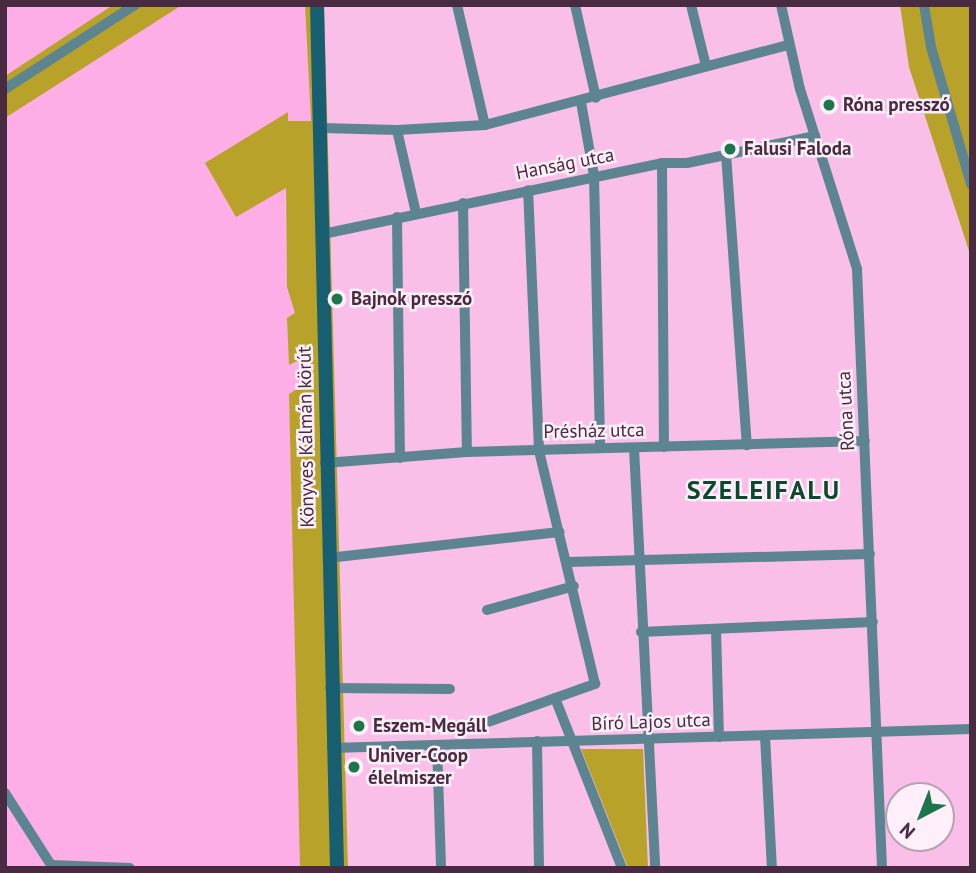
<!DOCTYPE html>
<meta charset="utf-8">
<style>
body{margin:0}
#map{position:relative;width:976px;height:873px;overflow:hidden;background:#f9bfe8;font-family:"PT Sans",sans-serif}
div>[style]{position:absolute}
.built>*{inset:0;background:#fdaee7}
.green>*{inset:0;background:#b9a229}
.street>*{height:10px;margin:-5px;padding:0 5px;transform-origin:5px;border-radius:5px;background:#5d8591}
.secondary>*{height:14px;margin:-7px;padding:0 7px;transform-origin:7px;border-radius:7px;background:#175f70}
.dots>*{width:19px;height:19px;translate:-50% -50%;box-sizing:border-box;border:4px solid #ffeffa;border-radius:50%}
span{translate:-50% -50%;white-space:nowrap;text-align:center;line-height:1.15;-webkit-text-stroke:5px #ffeffa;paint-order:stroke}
.poi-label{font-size:19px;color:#482b40;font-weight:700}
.left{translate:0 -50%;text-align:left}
.street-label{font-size:19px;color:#482b40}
.district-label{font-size:26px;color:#09492c;font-weight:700;letter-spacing:2px}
.frame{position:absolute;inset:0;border:7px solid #482b40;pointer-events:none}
.north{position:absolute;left:885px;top:782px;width:70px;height:70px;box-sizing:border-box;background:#ffeffa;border:2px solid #b6a1b0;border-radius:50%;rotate:222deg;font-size:19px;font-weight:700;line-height:28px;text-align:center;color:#482b40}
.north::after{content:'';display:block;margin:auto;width:24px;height:32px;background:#1b764a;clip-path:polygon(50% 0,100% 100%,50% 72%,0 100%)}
</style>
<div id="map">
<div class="built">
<i style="clip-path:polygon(5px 5px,113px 5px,5px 76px)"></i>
<i style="clip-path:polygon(182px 5px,305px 5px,311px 121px,288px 121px,288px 112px,285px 209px,287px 287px,295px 313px,289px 364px,309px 354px,309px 381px,289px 394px,300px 868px,5px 868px,5px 118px)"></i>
</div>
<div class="green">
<i style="clip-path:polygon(113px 5px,182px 5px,5px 118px,5px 76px)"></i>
<i style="clip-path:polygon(305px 5px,324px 5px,348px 868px,300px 868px,289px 394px,309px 381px,309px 355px,289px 365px,287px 318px,295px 313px,287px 287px,286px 188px,236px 217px,205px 163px,288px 112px,288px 121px,311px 121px)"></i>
<i style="clip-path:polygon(900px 5px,971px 5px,971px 281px,969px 251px,909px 67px)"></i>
<i style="clip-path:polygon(581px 749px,643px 749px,648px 868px,628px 868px)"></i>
</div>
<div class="street">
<i style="left:457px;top:5px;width:123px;rotate:76.9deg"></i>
<i style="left:575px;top:5px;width:95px;rotate:77.3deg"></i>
<i style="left:691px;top:5px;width:63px;rotate:76.2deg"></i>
<i style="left:781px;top:5px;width:86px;rotate:77.3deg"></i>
<i style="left:800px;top:89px;width:189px;rotate:72.4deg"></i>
<i style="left:857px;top:269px;width:600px;rotate:87.61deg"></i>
<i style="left:924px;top:5px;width:43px;rotate:80.5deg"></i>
<i style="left:931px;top:47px;width:143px;rotate:73.7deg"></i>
<i style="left:5px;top:89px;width:155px;rotate:-32.9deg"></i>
<i style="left:581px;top:102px;width:75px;rotate:80deg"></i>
<i style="left:594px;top:176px;width:271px;rotate:88.7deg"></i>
<i style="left:322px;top:128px;width:75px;rotate:1.5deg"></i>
<i style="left:397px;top:130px;width:88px;rotate:-3.3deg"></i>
<i style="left:485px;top:125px;width:313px;rotate:-14.8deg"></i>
<i style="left:397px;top:130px;width:85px;rotate:77.1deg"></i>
<i style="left:726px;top:154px;width:292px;rotate:85.9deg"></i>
<i style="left:662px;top:163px;width:284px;rotate:89.6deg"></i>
<i style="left:463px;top:203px;width:249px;rotate:89.1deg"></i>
<i style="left:397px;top:217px;width:241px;rotate:89.3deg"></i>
<i style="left:323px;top:234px;width:346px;rotate:-11.8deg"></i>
<i style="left:662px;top:163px;width:25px"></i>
<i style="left:687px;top:163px;width:131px;rotate:-11.9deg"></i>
<i style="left:634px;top:448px;width:421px;rotate:87.1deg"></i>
<i style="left:325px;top:463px;width:142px;rotate:-4.4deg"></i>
<i style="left:467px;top:452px;width:398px;rotate:-1.6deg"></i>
<i style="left:328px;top:558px;width:233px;rotate:-6.4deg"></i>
<i style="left:568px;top:562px;width:302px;rotate:-1.5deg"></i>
<i style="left:487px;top:610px;width:90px;rotate:-15.4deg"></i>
<i style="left:716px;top:630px;width:107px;rotate:88.4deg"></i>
<i style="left:641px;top:632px;width:232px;rotate:-2.5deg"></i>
<i style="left:330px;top:688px;width:120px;rotate:0.5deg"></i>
<i style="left:555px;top:698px;width:183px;rotate:68.5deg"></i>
<i style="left:488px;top:722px;width:114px;rotate:-19.6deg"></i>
<i style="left:595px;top:684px;width:241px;rotate:-103.5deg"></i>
<i style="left:539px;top:450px;width:260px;rotate:-92.4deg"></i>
<i style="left:765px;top:736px;width:132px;rotate:87deg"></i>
<i style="left:537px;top:741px;width:127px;rotate:89.1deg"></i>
<i style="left:437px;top:745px;width:123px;rotate:88.1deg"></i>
<i style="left:332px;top:748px;width:639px;rotate:-1.7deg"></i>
<i style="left:5px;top:793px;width:85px;rotate:57.4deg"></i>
<i style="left:51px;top:865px;width:79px;rotate:2.2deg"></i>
</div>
<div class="secondary">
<i style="left:317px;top:5px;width:863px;rotate:88.67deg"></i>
</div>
<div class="dots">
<i style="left:829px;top:105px;background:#1b764a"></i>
<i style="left:730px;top:149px;background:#1b764a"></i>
<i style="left:337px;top:299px;background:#1b764a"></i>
<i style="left:359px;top:726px;background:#1b764a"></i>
<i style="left:354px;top:767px;background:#1b764a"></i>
</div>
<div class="poi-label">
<span class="left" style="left:843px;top:105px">Róna presszó</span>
<span class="left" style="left:744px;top:149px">Falusi Faloda</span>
<span class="left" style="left:351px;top:299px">Bajnok presszó</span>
<span class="left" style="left:373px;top:726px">Eszem-Megáll</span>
<span class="left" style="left:368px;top:767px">Univer-Coop<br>élelmiszer</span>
</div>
<div class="street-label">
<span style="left:565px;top:164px;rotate:-11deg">Hanság utca</span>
<span style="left:846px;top:411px;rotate:-93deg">Róna utca</span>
<span style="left:594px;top:431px;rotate:-1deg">Présház utca</span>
<span style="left:306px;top:437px;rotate:-91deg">Könyves Kálmán körút</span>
<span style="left:651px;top:722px;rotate:-2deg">Bíró Lajos utca</span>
</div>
<div class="district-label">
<span style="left:764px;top:490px">SZELEIFALU</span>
</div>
<div class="frame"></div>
<div class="north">N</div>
</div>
